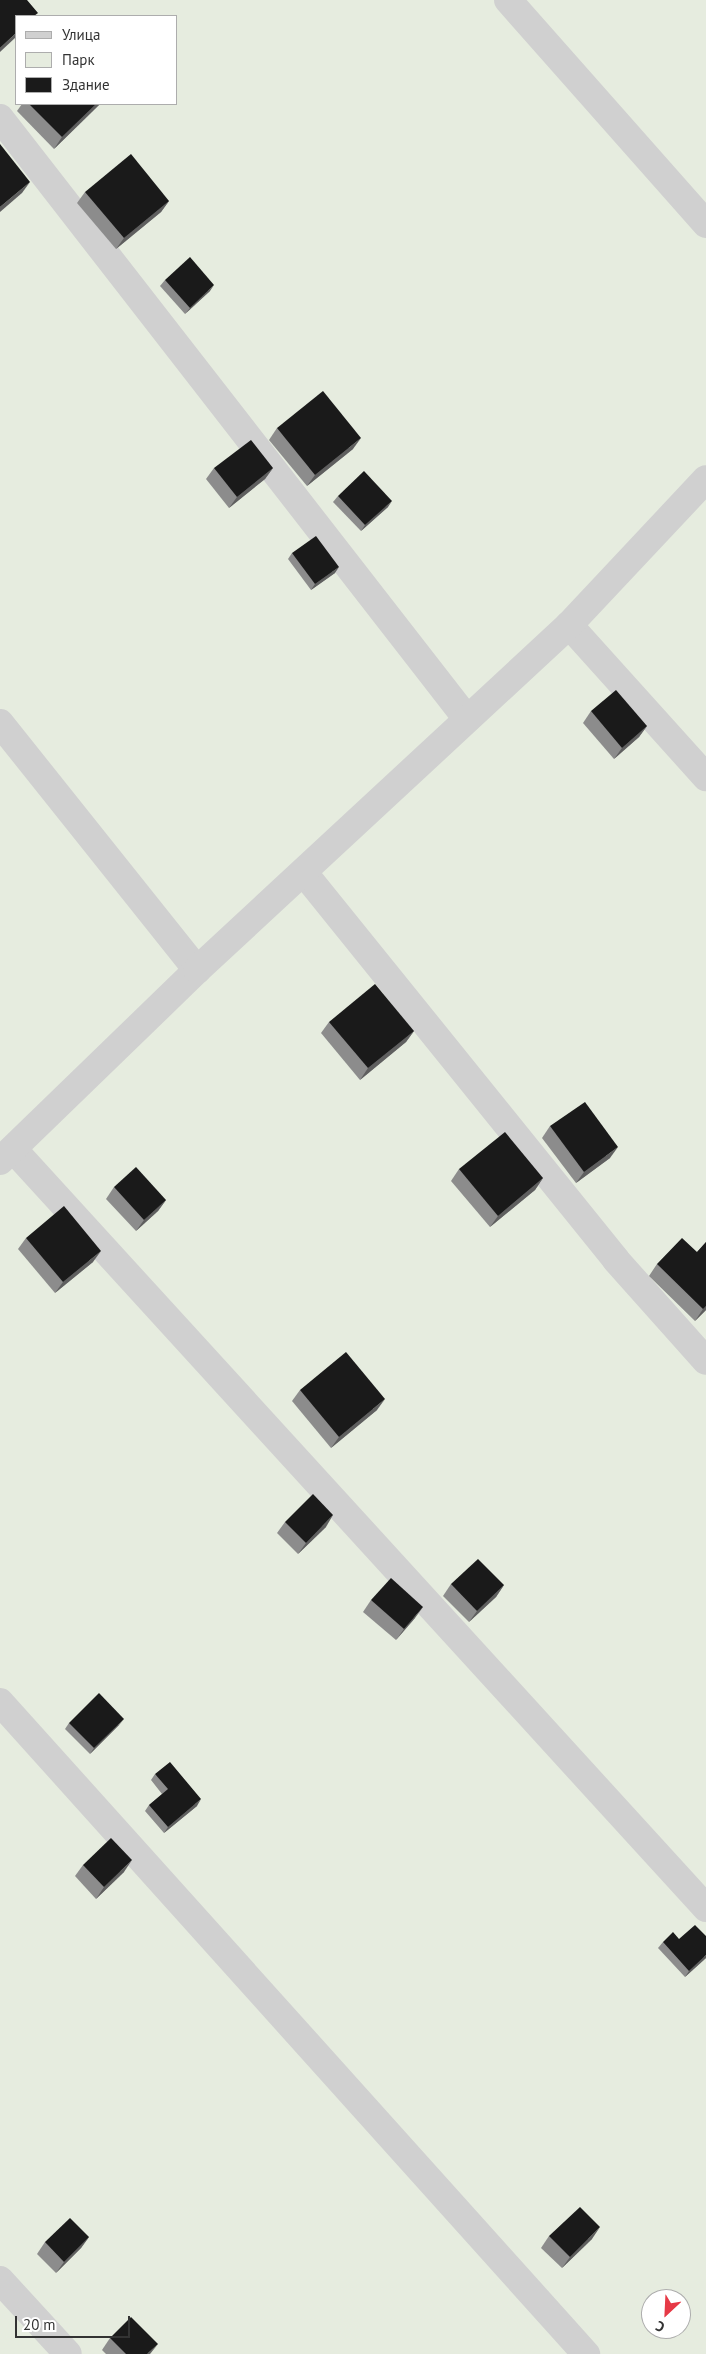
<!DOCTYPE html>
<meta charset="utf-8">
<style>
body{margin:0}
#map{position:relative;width:706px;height:2354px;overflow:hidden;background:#fff;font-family:"PT Sans",sans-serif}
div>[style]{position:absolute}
.green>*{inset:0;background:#e6ecdf}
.street>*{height:28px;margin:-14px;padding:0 14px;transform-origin:14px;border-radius:14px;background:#d0d0d0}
.wall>*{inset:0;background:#8c8c8c}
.shaded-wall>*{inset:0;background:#5f5f5f}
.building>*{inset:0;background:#1a1a1a}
span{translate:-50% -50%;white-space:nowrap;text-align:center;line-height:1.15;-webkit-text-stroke:5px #fff;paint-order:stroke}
.legend{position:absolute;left:15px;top:15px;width:162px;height:90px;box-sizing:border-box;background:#fff;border:1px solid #adadad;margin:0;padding:6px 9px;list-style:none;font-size:15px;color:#333}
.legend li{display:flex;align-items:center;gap:10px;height:25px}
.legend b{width:25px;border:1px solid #adadad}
.north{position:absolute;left:641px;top:2289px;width:50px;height:50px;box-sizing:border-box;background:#fff;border:1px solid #adadad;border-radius:50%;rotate:205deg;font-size:14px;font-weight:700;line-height:20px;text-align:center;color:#333}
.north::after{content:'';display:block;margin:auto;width:18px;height:22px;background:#e63946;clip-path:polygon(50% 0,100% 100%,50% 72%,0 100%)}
.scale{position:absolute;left:15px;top:2316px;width:115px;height:22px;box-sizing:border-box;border:2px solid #333;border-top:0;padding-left:6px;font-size:15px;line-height:18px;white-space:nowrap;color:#333;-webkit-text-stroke:4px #fff;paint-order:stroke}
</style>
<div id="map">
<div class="green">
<i style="clip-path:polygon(evenodd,0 0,706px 0,706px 2354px,0 2354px,0 0,16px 16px,176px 16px,176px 104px,16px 104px,16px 16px,0 0,651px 2299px,681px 2299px,681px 2329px,651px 2329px,651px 2299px)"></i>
</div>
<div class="street">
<i style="left:508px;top:0;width:299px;rotate:48.5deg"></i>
<i style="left:0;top:118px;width:761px;rotate:52.15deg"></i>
<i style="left:569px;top:625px;width:205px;rotate:48deg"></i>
<i style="left:0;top:723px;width:316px;rotate:51.4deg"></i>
<i style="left:304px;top:873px;width:497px;rotate:51.1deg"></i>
<i style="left:616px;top:1260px;width:135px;rotate:48.3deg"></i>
<i style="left:13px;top:1149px;width:1028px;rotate:47.6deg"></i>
<i style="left:0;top:1161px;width:274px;rotate:-44.1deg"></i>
<i style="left:197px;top:970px;width:507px;rotate:-42.84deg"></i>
<i style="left:569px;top:625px;width:200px;rotate:-46.8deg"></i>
<i style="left:0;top:1702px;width:877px;rotate:48.05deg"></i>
<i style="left:0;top:2280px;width:100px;rotate:47.4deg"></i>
</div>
<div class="wall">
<i style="clip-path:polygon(22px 104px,100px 104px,54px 149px,17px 111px)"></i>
<i style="clip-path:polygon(85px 192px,169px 201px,161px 212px,116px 249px,77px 203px)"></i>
<i style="clip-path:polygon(165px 280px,210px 291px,185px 314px,160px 286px)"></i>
<i style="clip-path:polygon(277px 428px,353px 449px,307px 486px,269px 440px)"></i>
<i style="clip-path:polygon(214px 468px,273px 468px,265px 479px,229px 508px,206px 479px)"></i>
<i style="clip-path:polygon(338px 496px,388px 507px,361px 531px,333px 502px)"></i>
<i style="clip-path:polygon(292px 553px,335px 573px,311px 590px,288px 559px)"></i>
<i style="clip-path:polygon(591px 711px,647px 726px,639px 737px,614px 759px,583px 723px)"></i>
<i style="clip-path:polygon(329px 1022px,414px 1031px,406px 1042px,360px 1080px,321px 1033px)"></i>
<i style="clip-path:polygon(550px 1126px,610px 1158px,576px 1183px,542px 1138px)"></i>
<i style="clip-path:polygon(459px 1169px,543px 1178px,535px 1190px,490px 1227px,451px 1181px)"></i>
<i style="clip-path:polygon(114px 1187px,166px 1200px,158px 1211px,136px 1231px,106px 1199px)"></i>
<i style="clip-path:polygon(26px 1238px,93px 1262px,55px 1293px,18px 1249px)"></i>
<i style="clip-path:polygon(706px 1242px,706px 1310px,695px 1321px,649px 1276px,657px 1264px,697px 1252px)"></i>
<i style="clip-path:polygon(300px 1390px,377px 1410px,331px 1448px,292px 1401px)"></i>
<i style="clip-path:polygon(285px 1522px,326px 1527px,298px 1554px,277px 1533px)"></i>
<i style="clip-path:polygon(451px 1584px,504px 1585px,496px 1597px,469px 1622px,443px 1596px)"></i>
<i style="clip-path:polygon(371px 1600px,415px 1618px,396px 1640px,363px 1612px)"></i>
<i style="clip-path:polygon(69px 1723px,119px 1725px,90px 1754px,65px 1729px)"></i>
<i style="clip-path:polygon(155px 1774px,197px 1806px,164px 1833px,145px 1811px,149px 1805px,162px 1794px,151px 1780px)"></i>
<i style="clip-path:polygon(83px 1865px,124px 1872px,96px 1899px,75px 1876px)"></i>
<i style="clip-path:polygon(679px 1939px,706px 1958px,685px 1977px,658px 1948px,663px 1942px)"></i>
<i style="clip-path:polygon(549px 2236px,592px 2239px,562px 2268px,541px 2248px)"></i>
<i style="clip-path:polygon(89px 2237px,81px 2248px,56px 2273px,37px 2254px,45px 2242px)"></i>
<i style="clip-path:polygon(110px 2338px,150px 2354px,106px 2354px,102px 2350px)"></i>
</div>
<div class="shaded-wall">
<i style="clip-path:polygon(16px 33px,16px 37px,0 52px,0 48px)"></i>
<i style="clip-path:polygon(96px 104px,100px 104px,54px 149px,62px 137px)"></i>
<i style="clip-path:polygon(30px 182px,22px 193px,0 212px,0 207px)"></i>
<i style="clip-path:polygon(169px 201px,161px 212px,116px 249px,124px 238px)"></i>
<i style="clip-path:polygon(214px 285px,210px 291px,185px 314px,190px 308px)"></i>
<i style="clip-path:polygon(361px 438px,353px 449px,307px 486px,315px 475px)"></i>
<i style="clip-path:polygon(273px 468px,265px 479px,229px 508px,237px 497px)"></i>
<i style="clip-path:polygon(392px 501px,388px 507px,361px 531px,365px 525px)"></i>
<i style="clip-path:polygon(339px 567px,335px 573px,311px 590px,315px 584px)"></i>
<i style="clip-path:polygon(647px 726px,639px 737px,614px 759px,622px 748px)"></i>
<i style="clip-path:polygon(414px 1031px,406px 1042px,360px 1080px,368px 1068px)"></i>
<i style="clip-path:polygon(618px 1147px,610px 1158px,576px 1183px,584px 1172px)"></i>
<i style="clip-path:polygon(543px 1178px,535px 1190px,490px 1227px,498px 1216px)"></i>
<i style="clip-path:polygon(166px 1200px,158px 1211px,136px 1231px,144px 1220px)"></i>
<i style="clip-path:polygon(101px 1251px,93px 1262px,55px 1293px,63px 1282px)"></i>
<i style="clip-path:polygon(706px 1306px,706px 1310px,695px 1321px,703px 1309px)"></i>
<i style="clip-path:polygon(385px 1399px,377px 1410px,331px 1448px,339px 1437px)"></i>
<i style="clip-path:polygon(333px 1515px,326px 1527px,298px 1554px,306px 1543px)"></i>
<i style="clip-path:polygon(504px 1585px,496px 1597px,469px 1622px,477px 1611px)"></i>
<i style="clip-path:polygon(423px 1607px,415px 1618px,396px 1640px,404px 1629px)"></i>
<i style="clip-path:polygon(124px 1719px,119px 1725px,90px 1754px,94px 1748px)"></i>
<i style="clip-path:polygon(201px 1799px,197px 1806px,164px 1833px,168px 1827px)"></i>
<i style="clip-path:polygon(132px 1860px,124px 1872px,96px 1899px,104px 1887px)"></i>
<i style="clip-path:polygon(706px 1955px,706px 1958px,685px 1977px,689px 1971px)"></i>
<i style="clip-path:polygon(600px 2227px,592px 2239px,562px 2268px,570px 2257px)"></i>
<i style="clip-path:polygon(89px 2237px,81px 2248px,56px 2273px,64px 2262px)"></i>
<i style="clip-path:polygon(158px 2344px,150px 2354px,147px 2354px)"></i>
</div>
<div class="building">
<i style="clip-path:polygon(0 0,27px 0,38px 13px,34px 16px,16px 16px,16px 33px,0 48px)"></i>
<i style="clip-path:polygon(29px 104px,96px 104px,62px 137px)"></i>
<i style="clip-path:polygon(0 144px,30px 182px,0 207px)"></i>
<i style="clip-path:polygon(131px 154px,169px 201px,124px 238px,85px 192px)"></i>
<i style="clip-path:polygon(190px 257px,214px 285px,190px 308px,165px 280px)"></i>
<i style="clip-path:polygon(323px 391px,361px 438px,315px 475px,277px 428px)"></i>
<i style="clip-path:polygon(251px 440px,273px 468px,237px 497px,214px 468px)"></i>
<i style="clip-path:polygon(364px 471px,392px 501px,365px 525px,338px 496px)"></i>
<i style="clip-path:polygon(316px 536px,339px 567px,315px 584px,292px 553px)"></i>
<i style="clip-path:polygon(616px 690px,647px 726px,622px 748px,591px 711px)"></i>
<i style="clip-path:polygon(375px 984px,414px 1031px,368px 1068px,329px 1022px)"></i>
<i style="clip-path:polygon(585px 1102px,618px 1147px,584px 1172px,550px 1126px)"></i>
<i style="clip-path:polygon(505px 1132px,543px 1178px,498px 1216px,459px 1169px)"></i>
<i style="clip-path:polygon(136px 1167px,166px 1200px,144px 1220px,114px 1187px)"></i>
<i style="clip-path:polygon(64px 1206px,101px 1251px,63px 1282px,26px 1238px)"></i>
<i style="clip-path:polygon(682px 1238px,697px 1252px,706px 1242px,706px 1306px,703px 1309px,657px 1264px)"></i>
<i style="clip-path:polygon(346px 1352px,385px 1399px,339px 1437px,300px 1390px)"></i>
<i style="clip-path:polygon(313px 1494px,333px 1515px,306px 1543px,285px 1522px)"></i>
<i style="clip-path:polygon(478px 1559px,504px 1585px,477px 1611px,451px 1584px)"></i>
<i style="clip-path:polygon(391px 1578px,423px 1607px,404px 1629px,371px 1600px)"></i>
<i style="clip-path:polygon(99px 1693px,124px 1719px,94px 1748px,69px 1723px)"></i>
<i style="clip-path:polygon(170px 1762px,201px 1799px,168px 1827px,149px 1805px,168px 1789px,155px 1774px)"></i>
<i style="clip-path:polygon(111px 1838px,132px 1860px,104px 1887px,83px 1865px)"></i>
<i style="clip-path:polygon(695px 1925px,706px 1936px,706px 1955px,689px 1971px,663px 1942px,673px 1932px,679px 1939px)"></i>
<i style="clip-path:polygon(580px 2207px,600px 2227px,570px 2257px,549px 2236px)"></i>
<i style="clip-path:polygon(70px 2218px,89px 2237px,64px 2262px,45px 2242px)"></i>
<i style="clip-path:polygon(131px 2317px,158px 2344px,147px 2354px,126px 2354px,110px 2338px)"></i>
</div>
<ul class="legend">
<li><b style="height:6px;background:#d0d0d0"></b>Улица</li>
<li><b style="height:14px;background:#e6ecdf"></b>Парк</li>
<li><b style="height:14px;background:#1a1a1a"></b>Здание</li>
</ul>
<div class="north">С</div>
<div class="scale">20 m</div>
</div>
